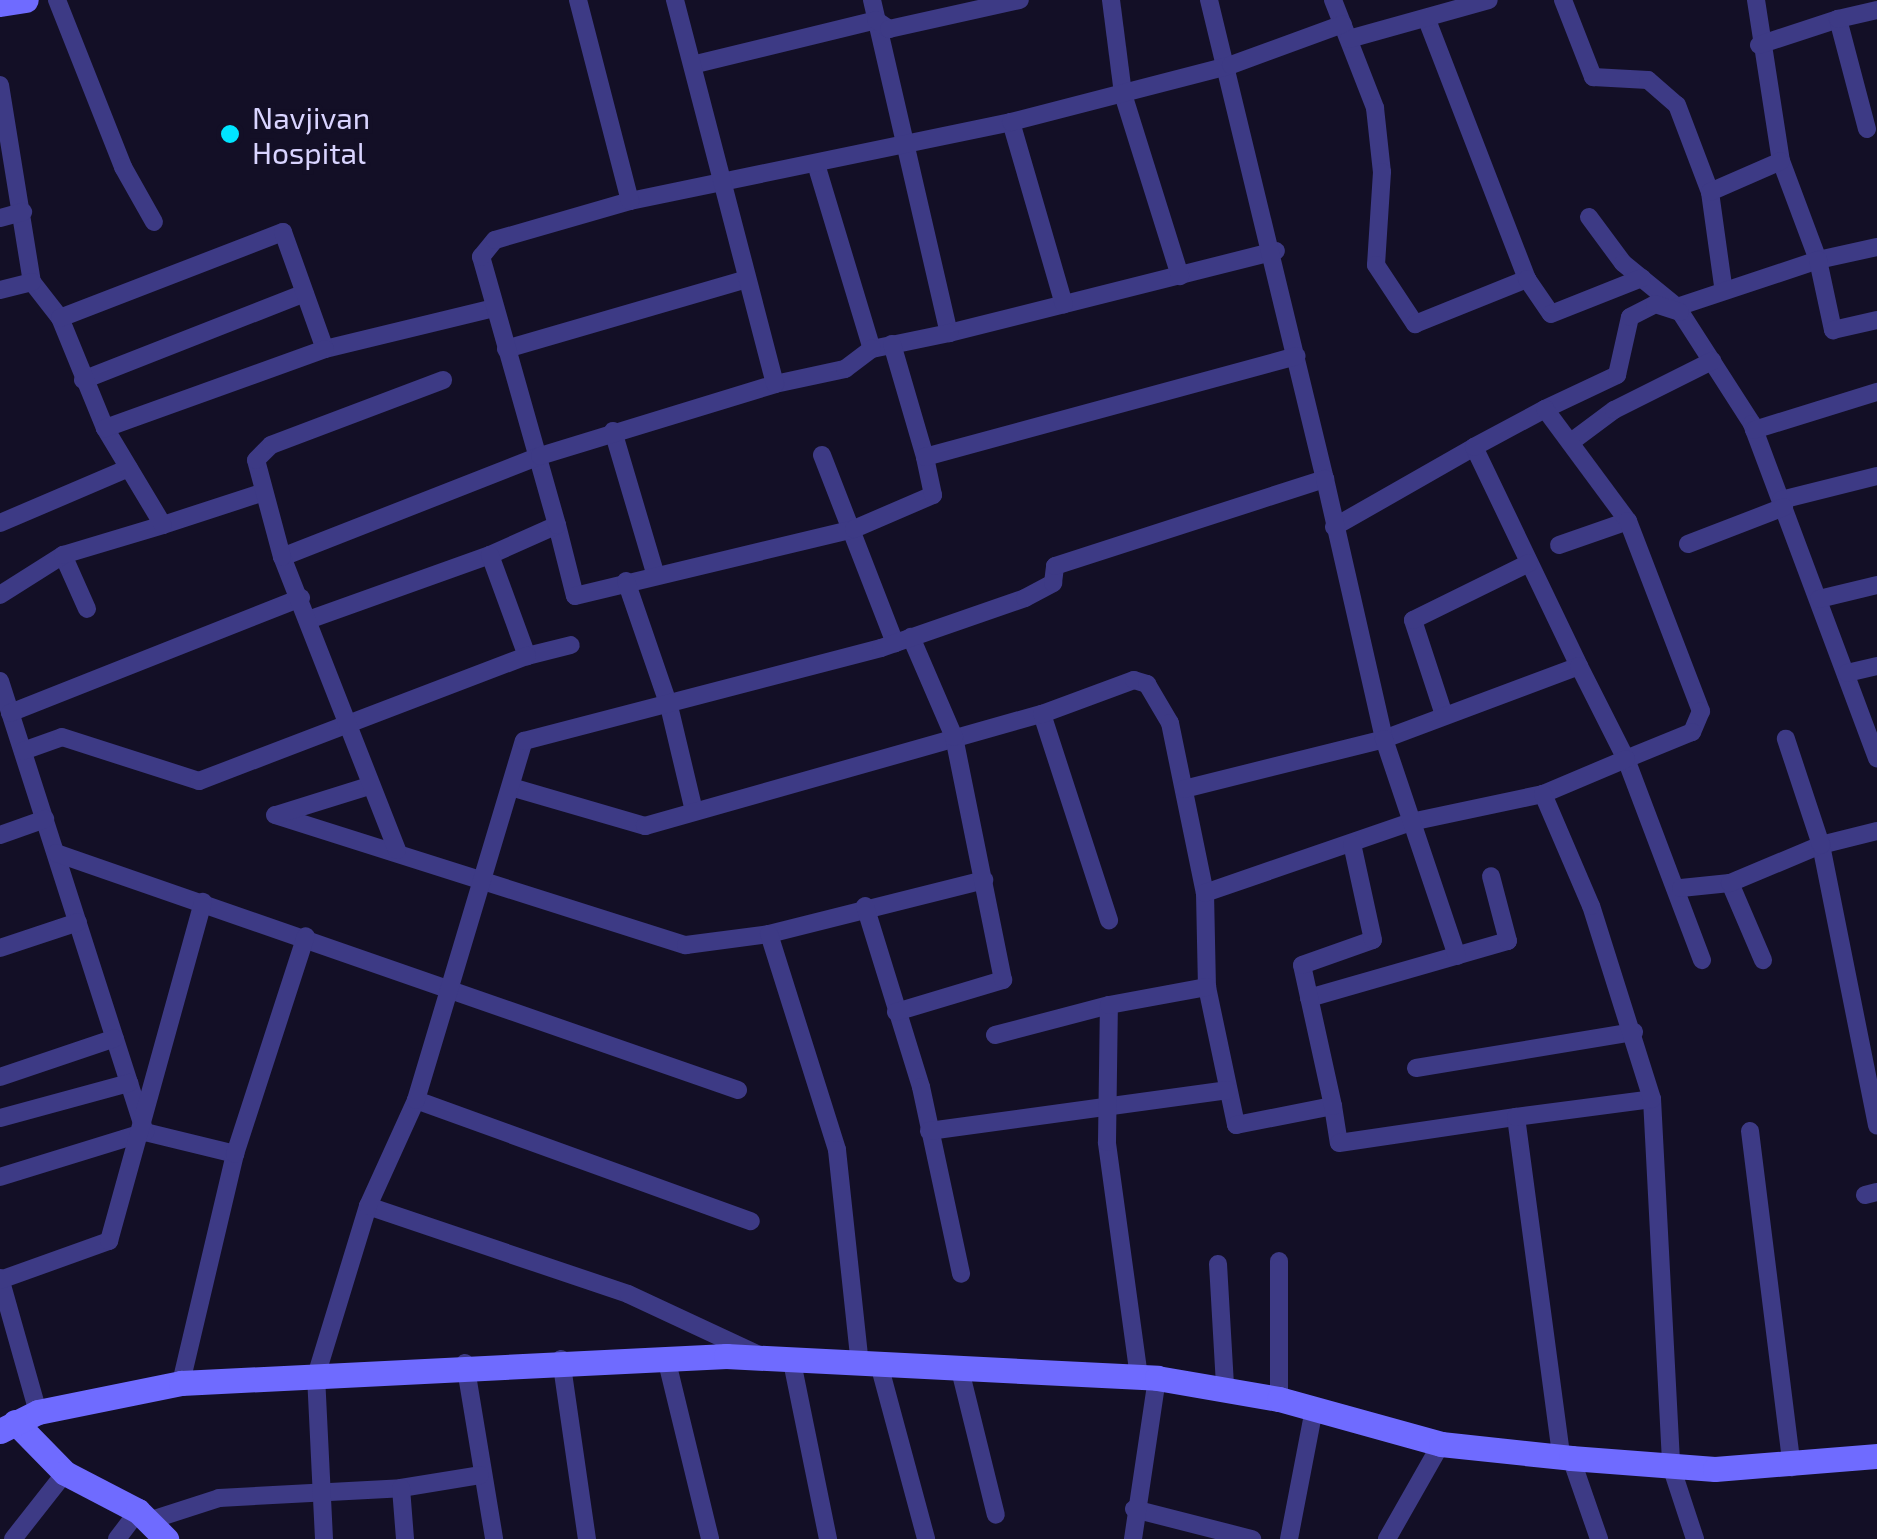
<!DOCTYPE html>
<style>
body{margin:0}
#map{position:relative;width:1877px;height:1539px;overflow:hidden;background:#130f26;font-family:"Exo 2",sans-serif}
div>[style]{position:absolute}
.street>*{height:18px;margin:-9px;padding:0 9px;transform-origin:9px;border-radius:9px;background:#3d3a85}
.secondary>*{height:25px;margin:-12.5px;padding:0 12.5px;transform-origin:12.5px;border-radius:12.5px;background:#6f6bff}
.dots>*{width:28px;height:28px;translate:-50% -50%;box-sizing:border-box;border:5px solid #130f26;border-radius:50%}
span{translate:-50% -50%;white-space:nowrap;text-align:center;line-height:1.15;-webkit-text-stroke:9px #130f26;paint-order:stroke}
.poi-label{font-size:30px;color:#d9d4ff}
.left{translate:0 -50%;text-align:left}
</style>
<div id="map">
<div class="street">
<i style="left:57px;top:0;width:180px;rotate:68.4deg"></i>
<i style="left:123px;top:167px;width:63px;rotate:60.6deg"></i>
<i style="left:872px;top:0;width:342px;rotate:77deg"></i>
<i style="left:949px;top:333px;width:337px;rotate:-14.1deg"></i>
<i style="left:1111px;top:0;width:95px;rotate:82.7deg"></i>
<i style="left:1123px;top:94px;width:191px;rotate:72.6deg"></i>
<i style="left:1209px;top:0;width:493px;rotate:76.4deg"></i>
<i style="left:1333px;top:0;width:116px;rotate:68.7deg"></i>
<i style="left:1375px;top:108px;width:64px;rotate:83.8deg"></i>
<i style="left:1382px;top:172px;width:93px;rotate:93.7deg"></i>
<i style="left:1376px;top:265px;width:71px;rotate:56.5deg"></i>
<i style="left:1415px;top:324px;width:121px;rotate:-21.9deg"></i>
<i style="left:1527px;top:279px;width:278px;rotate:-111.1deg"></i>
<i style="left:1563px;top:0;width:83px;rotate:68.7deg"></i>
<i style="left:1593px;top:77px;width:55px;rotate:3.1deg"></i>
<i style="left:1648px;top:80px;width:38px;rotate:41deg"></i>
<i style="left:1677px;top:105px;width:93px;rotate:69.2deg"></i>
<i style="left:1710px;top:192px;width:95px;rotate:82.1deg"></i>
<i style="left:1756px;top:0;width:163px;rotate:81.2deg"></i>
<i style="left:1781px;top:161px;width:106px;rotate:69.5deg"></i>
<i style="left:1818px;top:260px;width:60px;rotate:-12.4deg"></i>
<i style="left:1349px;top:39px;width:145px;rotate:-15.6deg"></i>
<i style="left:1759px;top:45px;width:83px;rotate:-18.2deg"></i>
<i style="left:696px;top:64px;width:185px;rotate:-13.7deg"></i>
<i style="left:876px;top:20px;width:16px;rotate:35deg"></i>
<i style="left:889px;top:29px;width:134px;rotate:-12.5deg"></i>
<i style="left:0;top:85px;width:200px;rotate:80.8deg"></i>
<i style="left:32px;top:282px;width:46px;rotate:52.1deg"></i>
<i style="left:1011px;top:122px;width:190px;rotate:73.8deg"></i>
<i style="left:1867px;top:129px;width:114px;rotate:-104.8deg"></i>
<i style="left:1838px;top:19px;width:40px;rotate:-13deg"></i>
<i style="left:816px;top:164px;width:193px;rotate:73.2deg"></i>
<i style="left:872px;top:349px;width:79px;rotate:-11.7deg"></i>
<i style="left:1710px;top:192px;width:77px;rotate:-23.6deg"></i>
<i style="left:630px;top:201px;width:389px;rotate:-11.7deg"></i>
<i style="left:1011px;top:122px;width:227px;rotate:-14.5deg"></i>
<i style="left:1231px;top:65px;width:119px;rotate:-20.1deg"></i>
<i style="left:1589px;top:217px;width:57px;rotate:53.5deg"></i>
<i style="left:1623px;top:263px;width:70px;rotate:39.2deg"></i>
<i style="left:1677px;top:307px;width:139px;rotate:57.3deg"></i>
<i style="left:1752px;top:424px;width:357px;rotate:69.5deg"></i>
<i style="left:0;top:218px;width:24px;rotate:-15deg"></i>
<i style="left:1527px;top:279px;width:42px;rotate:55.6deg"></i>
<i style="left:1551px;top:314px;width:98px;rotate:-21.6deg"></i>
<i style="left:0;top:290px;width:33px;rotate:-14deg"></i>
<i style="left:1677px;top:307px;width:149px;rotate:-18.4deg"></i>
<i style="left:1818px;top:260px;width:72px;rotate:77.9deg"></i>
<i style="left:1833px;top:330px;width:45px;rotate:-12.8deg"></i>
<i style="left:892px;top:344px;width:118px;rotate:73.7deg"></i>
<i style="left:325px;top:349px;width:174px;rotate:-13.6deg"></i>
<i style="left:506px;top:349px;width:247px;rotate:-16.2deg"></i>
<i style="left:83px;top:380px;width:238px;rotate:-21.4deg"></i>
<i style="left:775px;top:384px;width:72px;rotate:-12.1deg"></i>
<i style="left:845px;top:369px;width:34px;rotate:-37deg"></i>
<i style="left:1545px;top:409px;width:80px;rotate:-25.3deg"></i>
<i style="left:1617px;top:375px;width:59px;rotate:-77.4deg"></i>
<i style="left:1630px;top:317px;width:28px;rotate:-27deg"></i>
<i style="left:1655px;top:304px;width:26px;rotate:18deg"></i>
<i style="left:1754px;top:430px;width:129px;rotate:-17.2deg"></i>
<i style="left:613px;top:431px;width:148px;rotate:73.5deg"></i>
<i style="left:1571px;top:442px;width:54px;rotate:-36.7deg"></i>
<i style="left:1614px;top:410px;width:110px;rotate:-26.6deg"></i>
<i style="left:822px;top:455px;width:202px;rotate:68.8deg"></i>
<i style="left:1781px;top:500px;width:99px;rotate:-14deg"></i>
<i style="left:0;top:523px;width:140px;rotate:-23.1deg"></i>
<i style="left:163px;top:525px;width:106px;rotate:-18.1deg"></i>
<i style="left:557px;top:525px;width:73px;rotate:75.8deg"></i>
<i style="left:575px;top:596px;width:287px;rotate:-13.5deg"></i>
<i style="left:854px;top:529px;width:86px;rotate:-23.3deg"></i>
<i style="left:933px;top:495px;width:39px;rotate:-102deg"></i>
<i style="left:925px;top:457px;width:385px;rotate:-15.2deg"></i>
<i style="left:1334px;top:527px;width:161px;rotate:-29.7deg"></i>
<i style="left:1688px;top:544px;width:103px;rotate:-21.1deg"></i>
<i style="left:1559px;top:545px;width:73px;rotate:-19.2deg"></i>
<i style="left:63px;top:555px;width:59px;rotate:66deg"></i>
<i style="left:490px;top:555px;width:73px;rotate:-24.1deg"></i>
<i style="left:557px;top:525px;width:279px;rotate:-105.8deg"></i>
<i style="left:481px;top:257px;width:22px;rotate:-51deg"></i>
<i style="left:495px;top:240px;width:141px;rotate:-16.1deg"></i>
<i style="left:630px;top:201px;width:208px;rotate:-104.5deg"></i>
<i style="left:282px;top:557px;width:277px;rotate:-21.4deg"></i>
<i style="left:540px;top:456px;width:246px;rotate:-17deg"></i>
<i style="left:775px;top:384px;width:397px;rotate:-104.6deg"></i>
<i style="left:626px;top:581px;width:132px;rotate:71deg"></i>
<i style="left:669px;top:706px;width:108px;rotate:76.6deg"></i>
<i style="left:0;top:595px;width:75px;rotate:-32.4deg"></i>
<i style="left:63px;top:555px;width:104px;rotate:-16.7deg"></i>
<i style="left:163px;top:525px;width:113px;rotate:-120.9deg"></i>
<i style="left:105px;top:428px;width:119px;rotate:-112.2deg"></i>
<i style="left:60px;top:318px;width:239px;rotate:-21.1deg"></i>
<i style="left:283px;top:232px;width:124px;rotate:70.3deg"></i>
<i style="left:325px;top:349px;width:234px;rotate:160.2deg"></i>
<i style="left:1819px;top:599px;width:60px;rotate:-13.6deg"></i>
<i style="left:311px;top:619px;width:190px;rotate:-19.7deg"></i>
<i style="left:490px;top:555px;width:108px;rotate:69.9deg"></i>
<i style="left:527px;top:656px;width:45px;rotate:-14deg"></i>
<i style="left:1579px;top:666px;width:243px;rotate:-115.6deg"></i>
<i style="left:1474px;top:447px;width:81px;rotate:-28.2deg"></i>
<i style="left:1545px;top:409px;width:139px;rotate:53.5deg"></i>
<i style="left:1628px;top:521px;width:204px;rotate:69deg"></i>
<i style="left:1701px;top:711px;width:23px;rotate:113deg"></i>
<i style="left:1692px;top:732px;width:71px;rotate:157.8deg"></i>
<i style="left:1626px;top:759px;width:215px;rotate:69.3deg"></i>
<i style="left:1847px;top:673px;width:31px;rotate:-13deg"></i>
<i style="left:0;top:681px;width:474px;rotate:72.2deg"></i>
<i style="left:145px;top:1132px;width:93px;rotate:13.7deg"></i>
<i style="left:235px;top:1154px;width:235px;rotate:103.3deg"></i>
<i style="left:10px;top:713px;width:313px;rotate:-21.6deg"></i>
<i style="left:1042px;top:714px;width:217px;rotate:72deg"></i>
<i style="left:1444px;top:715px;width:100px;rotate:-108.1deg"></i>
<i style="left:1413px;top:620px;width:129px;rotate:-26.2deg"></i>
<i style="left:23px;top:751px;width:41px;rotate:-19.7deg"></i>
<i style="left:62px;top:737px;width:144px;rotate:17.8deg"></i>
<i style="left:199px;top:781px;width:351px;rotate:-20.9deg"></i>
<i style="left:511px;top:787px;width:140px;rotate:16.2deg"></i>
<i style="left:645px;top:826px;width:412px;rotate:-15.8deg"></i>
<i style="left:1042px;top:714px;width:98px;rotate:-20.3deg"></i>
<i style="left:1134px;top:680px;width:14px;rotate:17deg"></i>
<i style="left:1147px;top:684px;width:45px;rotate:59.5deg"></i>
<i style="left:1170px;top:723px;width:174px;rotate:78.4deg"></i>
<i style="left:1205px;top:893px;width:94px;rotate:88.8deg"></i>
<i style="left:1207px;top:987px;width:141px;rotate:78.1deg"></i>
<i style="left:1236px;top:1125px;width:99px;rotate:-11.1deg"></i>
<i style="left:1333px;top:1106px;width:37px;rotate:81deg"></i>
<i style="left:1339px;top:1143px;width:179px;rotate:-8.4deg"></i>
<i style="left:1516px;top:1117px;width:342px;rotate:82.4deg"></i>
<i style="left:1184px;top:789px;width:206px;rotate:-14deg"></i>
<i style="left:1384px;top:739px;width:208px;rotate:-20.5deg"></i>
<i style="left:1579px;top:666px;width:104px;rotate:63.2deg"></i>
<i style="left:1626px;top:759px;width:90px;rotate:157.1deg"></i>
<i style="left:1543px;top:794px;width:135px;rotate:168deg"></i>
<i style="left:1411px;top:822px;width:218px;rotate:161deg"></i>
<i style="left:275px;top:815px;width:431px;rotate:17.6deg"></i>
<i style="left:686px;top:945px;width:84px;rotate:-7.5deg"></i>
<i style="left:769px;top:934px;width:222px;rotate:-14.1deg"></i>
<i style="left:276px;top:815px;width:97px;rotate:-17.3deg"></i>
<i style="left:1877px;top:831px;width:58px;rotate:166deg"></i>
<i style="left:1821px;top:845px;width:286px;rotate:78.7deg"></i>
<i style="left:0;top:835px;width:48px;rotate:-19.6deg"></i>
<i style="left:397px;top:850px;width:315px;rotate:-111.4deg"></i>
<i style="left:282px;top:557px;width:100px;rotate:-105deg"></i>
<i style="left:256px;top:460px;width:21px;rotate:-45deg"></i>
<i style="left:271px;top:445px;width:184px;rotate:-20.7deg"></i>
<i style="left:56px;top:853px;width:722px;rotate:19.16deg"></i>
<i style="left:1730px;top:883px;width:84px;rotate:66.8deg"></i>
<i style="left:1681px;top:888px;width:49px;rotate:-5.8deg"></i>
<i style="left:1730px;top:883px;width:99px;rotate:-22.7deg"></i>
<i style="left:1821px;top:845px;width:112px;rotate:-108.3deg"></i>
<i style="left:865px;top:906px;width:189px;rotate:72.8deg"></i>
<i style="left:921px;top:1087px;width:191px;rotate:77.9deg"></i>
<i style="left:769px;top:934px;width:226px;rotate:72.5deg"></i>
<i style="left:837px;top:1150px;width:217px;rotate:83.9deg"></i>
<i style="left:0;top:948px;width:82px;rotate:-18.4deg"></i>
<i style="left:1309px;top:998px;width:207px;rotate:-16deg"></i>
<i style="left:1508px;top:941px;width:67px;rotate:-104.7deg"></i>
<i style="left:896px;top:1012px;width:112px;rotate:-16.7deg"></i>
<i style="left:1003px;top:980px;width:248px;rotate:-101.4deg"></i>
<i style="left:954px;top:737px;width:109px;rotate:-113.3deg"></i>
<i style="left:995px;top:1035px;width:118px;rotate:-14.7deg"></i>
<i style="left:1416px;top:1068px;width:221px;rotate:-9.4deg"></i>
<i style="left:0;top:1077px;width:121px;rotate:-18.7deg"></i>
<i style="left:1652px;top:1099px;width:367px;rotate:87deg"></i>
<i style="left:1671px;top:1466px;width:77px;rotate:71.8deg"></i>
<i style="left:416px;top:1100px;width:356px;rotate:19.9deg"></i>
<i style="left:1333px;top:1106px;width:144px;rotate:-102.4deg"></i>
<i style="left:1302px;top:965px;width:75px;rotate:-19.4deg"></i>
<i style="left:1373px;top:940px;width:98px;rotate:-102.3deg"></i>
<i style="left:1516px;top:1117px;width:137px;rotate:-7.5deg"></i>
<i style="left:1652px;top:1099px;width:202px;rotate:-107.5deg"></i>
<i style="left:1591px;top:906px;width:122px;rotate:-113.2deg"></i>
<i style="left:0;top:1118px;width:134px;rotate:-15.2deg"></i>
<i style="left:929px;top:1131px;width:302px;rotate:-7.8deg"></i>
<i style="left:1750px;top:1131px;width:339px;rotate:82.9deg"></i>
<i style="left:235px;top:1154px;width:229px;rotate:-72deg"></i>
<i style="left:0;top:1177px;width:152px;rotate:-17.2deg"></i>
<i style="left:1865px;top:1195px;width:12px;rotate:-14deg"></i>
<i style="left:368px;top:1206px;width:274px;rotate:18.7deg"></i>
<i style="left:628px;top:1294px;width:145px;rotate:25deg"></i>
<i style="left:1218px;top:1264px;width:123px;rotate:86.7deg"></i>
<i style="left:0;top:1278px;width:139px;rotate:74.2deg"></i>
<i style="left:0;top:1280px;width:116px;rotate:-19.7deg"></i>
<i style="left:109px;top:1241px;width:352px;rotate:-74.5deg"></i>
<i style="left:666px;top:1358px;width:186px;rotate:76.3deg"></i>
<i style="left:561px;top:1359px;width:182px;rotate:81.8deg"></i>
<i style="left:792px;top:1362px;width:181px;rotate:78.5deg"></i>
<i style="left:465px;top:1363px;width:178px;rotate:80.6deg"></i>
<i style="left:880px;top:1368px;width:177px;rotate:74.9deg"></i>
<i style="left:960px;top:1370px;width:149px;rotate:76.1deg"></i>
<i style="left:1139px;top:1377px;width:237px;rotate:-97.8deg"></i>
<i style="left:1107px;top:1142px;width:137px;rotate:-89.2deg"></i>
<i style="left:1109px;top:1005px;width:100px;rotate:-10.4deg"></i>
<i style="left:1279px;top:1399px;width:138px;rotate:-90deg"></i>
<i style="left:1571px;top:1458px;width:86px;rotate:70.9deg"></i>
<i style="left:401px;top:1488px;width:80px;rotate:-9.3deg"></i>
<i style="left:1134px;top:1509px;width:122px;rotate:14.3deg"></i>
<i style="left:148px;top:1521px;width:75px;rotate:-17.9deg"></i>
<i style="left:219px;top:1498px;width:182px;rotate:-3.1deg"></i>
<i style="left:401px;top:1488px;width:51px;rotate:85.5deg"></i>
<i style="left:13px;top:1539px;width:84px;rotate:-51.8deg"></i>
<i style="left:117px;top:1539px;width:35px;rotate:-53deg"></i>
<i style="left:324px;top:1539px;width:163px;rotate:-92.8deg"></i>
<i style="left:316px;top:1376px;width:178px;rotate:-73deg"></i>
<i style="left:368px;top:1206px;width:116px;rotate:-65.6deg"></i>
<i style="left:416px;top:1100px;width:375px;rotate:-73.3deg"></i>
<i style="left:524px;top:741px;width:369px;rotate:-14.6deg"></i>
<i style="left:881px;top:648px;width:152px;rotate:-19.1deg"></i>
<i style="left:1025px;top:598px;width:32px;rotate:-28deg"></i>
<i style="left:1053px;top:583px;width:17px;rotate:-83deg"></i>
<i style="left:1055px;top:566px;width:284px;rotate:-17.9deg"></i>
<i style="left:1325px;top:479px;width:267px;rotate:77.2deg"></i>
<i style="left:1384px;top:739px;width:229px;rotate:71.4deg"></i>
<i style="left:1133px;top:1539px;width:163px;rotate:-81.5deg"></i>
<i style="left:1289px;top:1539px;width:132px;rotate:-79.1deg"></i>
<i style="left:1387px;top:1539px;width:109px;rotate:-60.4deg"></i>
</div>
<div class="secondary">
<i style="left:0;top:4px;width:26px;rotate:-9deg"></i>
<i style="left:15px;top:1422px;width:71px;rotate:45.6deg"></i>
<i style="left:65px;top:1473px;width:82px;rotate:27.5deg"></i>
<i style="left:138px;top:1511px;width:40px;rotate:45deg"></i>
<i style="left:0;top:1431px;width:42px;rotate:-26.6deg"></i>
<i style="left:38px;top:1412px;width:146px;rotate:-11.5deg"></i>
<i style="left:181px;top:1383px;width:546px;rotate:-2.84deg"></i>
<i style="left:726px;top:1356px;width:432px;rotate:2.9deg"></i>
<i style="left:1157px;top:1378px;width:124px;rotate:9.8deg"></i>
<i style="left:1279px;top:1399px;width:168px;rotate:15.5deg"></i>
<i style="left:1441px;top:1444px;width:131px;rotate:6.1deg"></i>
<i style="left:1571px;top:1458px;width:144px;rotate:4.4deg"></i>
<i style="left:1715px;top:1469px;width:163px;rotate:-4.6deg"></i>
</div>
<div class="dots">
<i style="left:230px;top:134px;background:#00e5ff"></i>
</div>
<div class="poi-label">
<span class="left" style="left:252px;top:134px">Navjivan<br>Hospital</span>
</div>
</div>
